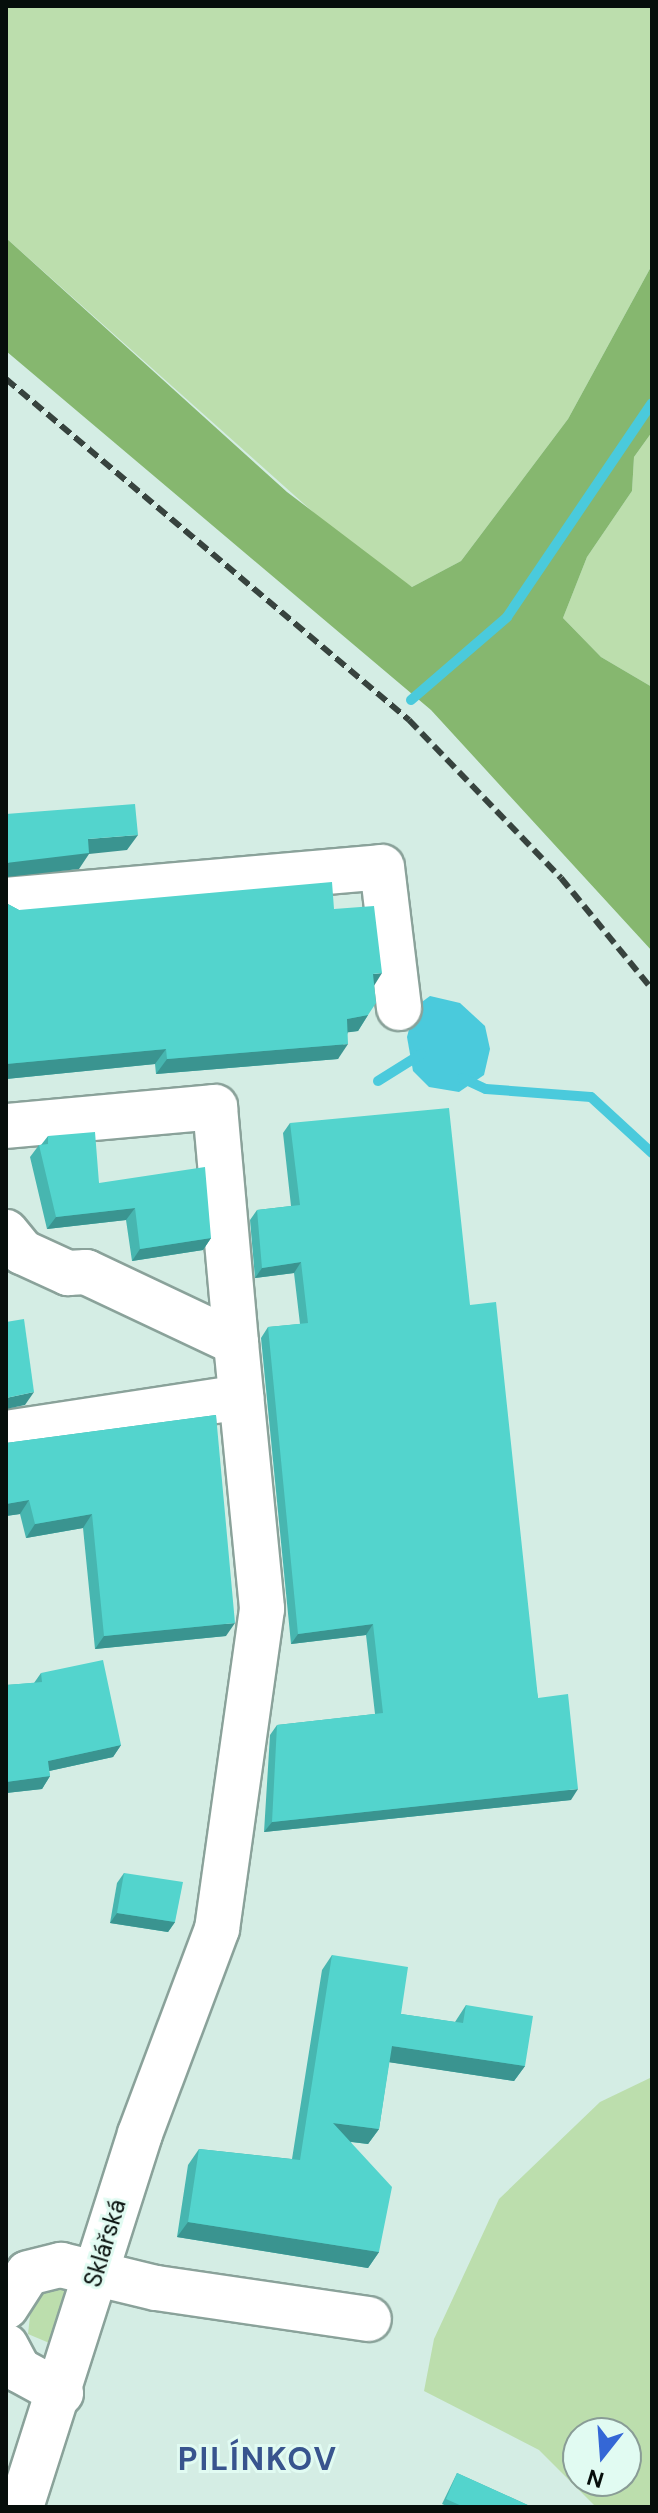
<!DOCTYPE html>
<meta charset="utf-8">
<style>
body{margin:0}
#map{position:relative;width:658px;height:2513px;overflow:hidden;background:#d4ede4;font-family:"DM Sans",sans-serif}
div>[style]{position:absolute}
.green>*{inset:0;background:#bcdead}
.forest>*{inset:0;background:#86b76f}
.water>*{inset:0;background:#4acadc}
.stream>*{height:10px;margin:-5px;padding:0 5px;transform-origin:5px;border-radius:5px;background:#4acadc}
.roads{filter:drop-shadow(2px 0 #8aa29a) drop-shadow(-2px 0 #8aa29a) drop-shadow(0 2px #8aa29a) drop-shadow(0 -2px #8aa29a)}
.minor>*{height:44px;margin:-22px;padding:0 22px;transform-origin:22px;border-radius:22px;background:#fff}
.rail>*{height:6px;margin-top:-3px;transform-origin:0;background:repeating-linear-gradient(90deg,#37433e 0 12px,transparent 0 18px)}
.wall>*{inset:0;background:#47b6b0}
.shaded-wall>*{inset:0;background:#3a9490}
.building>*{inset:0;background:#53d4cd}
span{translate:-50% -50%;white-space:nowrap;text-align:center;line-height:1.15;-webkit-text-stroke:6px #e1fbf2;paint-order:stroke}
.street-label{font-size:24px;color:#060e0b}
.district-label{font-size:32px;color:#38548e;font-weight:700;letter-spacing:2px}
.frame{position:absolute;inset:0;border:8px solid #060e0b;pointer-events:none}
.north{position:absolute;left:562px;top:2417px;width:80px;height:80px;box-sizing:border-box;background:#e1fbf2;border:2px solid #899c96;border-radius:50%;rotate:197deg;font-size:22px;font-weight:700;line-height:32px;text-align:center;color:#060e0b}
.north::after{content:'';display:block;margin:auto;width:28px;height:36px;background:#3467d6;clip-path:polygon(50% 0,100% 100%,50% 72%,0 100%)}
</style>
<div id="map">
<div class="green">
<i style="clip-path:polygon(6px 6px,652px 6px,652px 265px,568px 419px,461px 561px,412px 587px,350px 545px,6px 238px)"></i>
<i style="clip-path:polygon(652px 432px,652px 687px,601px 657px,563px 618px,587px 557px,632px 491px,634px 457px)"></i>
<i style="clip-path:polygon(evenodd,652px 2077px,652px 2507px,596px 2507px,539px 2450px,424px 2391px,434px 2339px,499px 2199px,600px 2102px,652px 2077px,578px 2433px,626px 2433px,626px 2481px,578px 2481px,578px 2433px)"></i>
<i style="clip-path:polygon(48px 2285px,73px 2293px,54px 2345px,28px 2334px,32px 2298px)"></i>
</div>
<div class="forest">
<i style="clip-path:polygon(6px 238px,287px 492px,412px 587px,461px 561px,568px 419px,652px 265px,652px 432px,634px 457px,632px 491px,587px 557px,563px 618px,601px 657px,652px 687px,652px 951px,431px 710px,6px 351px)"></i>
</div>
<div class="water">
<i style="clip-path:polygon(430px 996px,460px 1003px,485px 1026px,490px 1049px,484px 1075px,459px 1092px,429px 1087px,413px 1071px,407px 1037px,415px 1007px)"></i>
</div>
<div class="stream">
<i style="left:411px;top:700px;width:127px;rotate:-40.8deg"></i>
<i style="left:507px;top:617px;width:258px;rotate:-55.9deg"></i>
<i style="left:462px;top:1078px;width:26px;rotate:25deg"></i>
<i style="left:486px;top:1089px;width:105px;rotate:4.4deg"></i>
<i style="left:591px;top:1097px;width:83px;rotate:42.6deg"></i>
<i style="left:378px;top:1081px;width:51px;rotate:-32.1deg"></i>
</div>
<div class="roads">
<div class="minor">
<i style="left:6px;top:900px;width:377px;rotate:-5deg"></i>
<i style="left:382px;top:867px;width:142px;rotate:83.1deg"></i>
<i style="left:6px;top:1126px;width:210px;rotate:-5.2deg"></i>
<i style="left:215px;top:1107px;width:237px;rotate:84.9deg"></i>
<i style="left:6px;top:1232px;width:26px;rotate:51deg"></i>
<i style="left:22px;top:1252px;width:51px;rotate:24.5deg"></i>
<i style="left:68px;top:1273px;width:18px;rotate:-3deg"></i>
<i style="left:86px;top:1272px;width:166px;rotate:25.3deg"></i>
<i style="left:236px;top:1343px;width:267px;rotate:84.4deg"></i>
<i style="left:262px;top:1609px;width:323px;rotate:98deg"></i>
<i style="left:217px;top:1929px;width:219px;rotate:110.6deg"></i>
<i style="left:140px;top:2134px;width:392px;rotate:107.7deg"></i>
<i style="left:6px;top:1433px;width:238px;rotate:-8.7deg"></i>
<i style="left:6px;top:2307px;width:40px;rotate:-57.1deg"></i>
<i style="left:28px;top:2273px;width:34px;rotate:-14deg"></i>
<i style="left:61px;top:2265px;width:98px;rotate:13.6deg"></i>
<i style="left:156px;top:2288px;width:215px;rotate:8.3deg"></i>
<i style="left:6px;top:2346px;width:27px;rotate:62deg"></i>
<i style="left:19px;top:2370px;width:48px;rotate:28.7deg"></i>
</div>
</div>
<div class="rail">
<i style="left:6px;top:379px;width:528px;rotate:40.24deg"></i>
<i style="left:409px;top:720px;width:219px;rotate:46.1deg"></i>
<i style="left:561px;top:878px;width:144px;rotate:50.7deg"></i>
</div>
<div class="wall">
<i style="clip-path:polygon(6px 903px,19px 910px,334px 909px,374px 985px,368px 1015px,358px 1031px,348px 1032px,338px 1059px,156px 1074px,155px 1064px,6px 1079px)"></i>
<i style="clip-path:polygon(290px 1123px,470px 1305px,538px 1698px,571px 1800px,264px 1832px,270px 1735px,277px 1725px,375px 1714px,366px 1635px,291px 1644px,261px 1338px,268px 1327px,300px 1324px,294px 1273px,255px 1278px,250px 1220px,257px 1210px,291px 1206px,283px 1133px)"></i>
<i style="clip-path:polygon(48px 1136px,99px 1183px,211px 1238px,203px 1250px,132px 1261px,126px 1220px,47px 1229px,30px 1157px,39px 1145px,41px 1145px)"></i>
<i style="clip-path:polygon(216px 1415px,226px 1636px,95px 1649px,83px 1528px,26px 1538px,20px 1514px,6px 1516px,6px 1443px)"></i>
<i style="clip-path:polygon(41px 1673px,121px 1745px,113px 1757px,49px 1771px,50px 1776px,42px 1789px,6px 1793px,6px 1685px,34px 1683px)"></i>
<i style="clip-path:polygon(124px 1873px,175px 1922px,168px 1932px,110px 1923px,117px 1883px)"></i>
<i style="clip-path:polygon(332px 1955px,401px 2014px,455px 2022px,466px 2005px,525px 2066px,514px 2081px,389px 2062px,379px 2129px,368px 2144px,351px 2142px,379px 2252px,368px 2268px,177px 2237px,188px 2165px,199px 2149px,292px 2159px,322px 1970px)"></i>
<i style="clip-path:polygon(457px 2473px,532px 2507px,449px 2507px,442px 2504px)"></i>
</div>
<div class="shaded-wall">
<i style="clip-path:polygon(138px 835px,127px 850px,89px 854px,79px 869px,6px 877px,6px 863px,88px 839px)"></i>
<i style="clip-path:polygon(382px 973px,372px 989px,373px 974px)"></i>
<i style="clip-path:polygon(368px 1015px,358px 1031px,336px 1034px,347px 1019px)"></i>
<i style="clip-path:polygon(348px 1044px,338px 1059px,156px 1074px,167px 1059px)"></i>
<i style="clip-path:polygon(166px 1049px,155px 1064px,6px 1079px,6px 1064px)"></i>
<i style="clip-path:polygon(135px 1208px,126px 1220px,47px 1229px,56px 1217px)"></i>
<i style="clip-path:polygon(211px 1238px,203px 1250px,132px 1261px,140px 1249px)"></i>
<i style="clip-path:polygon(301px 1262px,294px 1273px,255px 1278px,262px 1268px)"></i>
<i style="clip-path:polygon(34px 1392px,25px 1405px,6px 1409px,6px 1398px)"></i>
<i style="clip-path:polygon(29px 1500px,20px 1514px,6px 1516px,6px 1504px)"></i>
<i style="clip-path:polygon(92px 1514px,83px 1528px,26px 1538px,35px 1524px)"></i>
<i style="clip-path:polygon(235px 1623px,226px 1636px,95px 1649px,104px 1636px)"></i>
<i style="clip-path:polygon(373px 1624px,366px 1635px,291px 1644px,298px 1634px)"></i>
<i style="clip-path:polygon(121px 1745px,113px 1757px,40px 1773px,48px 1761px)"></i>
<i style="clip-path:polygon(50px 1776px,42px 1789px,6px 1793px,6px 1782px)"></i>
<i style="clip-path:polygon(578px 1789px,571px 1800px,264px 1832px,272px 1822px)"></i>
<i style="clip-path:polygon(117px 1913px,175px 1922px,168px 1932px,110px 1923px)"></i>
<i style="clip-path:polygon(392px 2046px,525px 2066px,514px 2081px,381px 2061px)"></i>
<i style="clip-path:polygon(333px 2123px,379px 2129px,368px 2144px,322px 2138px)"></i>
<i style="clip-path:polygon(188px 2222px,379px 2252px,368px 2268px,177px 2237px)"></i>
</div>
<div class="building">
<i style="clip-path:polygon(135px 804px,138px 835px,88px 839px,89px 853px,6px 863px,6px 814px)"></i>
<i style="clip-path:polygon(332px 882px,334px 909px,374px 906px,382px 973px,373px 974px,376px 1003px,368px 1015px,347px 1019px,348px 1044px,167px 1059px,166px 1049px,6px 1064px,6px 903px,19px 910px)"></i>
<i style="clip-path:polygon(449px 1108px,470px 1305px,496px 1302px,538px 1698px,568px 1694px,578px 1789px,272px 1822px,277px 1725px,383px 1713px,373px 1624px,298px 1634px,268px 1327px,308px 1323px,301px 1262px,262px 1268px,257px 1210px,300px 1205px,290px 1123px)"></i>
<i style="clip-path:polygon(95px 1132px,99px 1183px,205px 1167px,211px 1238px,140px 1249px,135px 1208px,56px 1217px,39px 1145px,48px 1144px,48px 1136px)"></i>
<i style="clip-path:polygon(24px 1319px,34px 1392px,6px 1398px,6px 1322px)"></i>
<i style="clip-path:polygon(216px 1415px,235px 1623px,104px 1636px,92px 1514px,35px 1524px,29px 1500px,6px 1504px,6px 1443px)"></i>
<i style="clip-path:polygon(103px 1660px,121px 1745px,48px 1761px,50px 1776px,6px 1782px,6px 1685px,42px 1682px,41px 1673px)"></i>
<i style="clip-path:polygon(124px 1873px,183px 1882px,175px 1922px,117px 1913px)"></i>
<i style="clip-path:polygon(332px 1955px,408px 1967px,401px 2014px,463px 2023px,466px 2005px,533px 2016px,525px 2066px,392px 2046px,379px 2129px,333px 2123px,392px 2187px,379px 2252px,188px 2222px,199px 2149px,300px 2160px)"></i>
<i style="clip-path:polygon(457px 2473px,532px 2507px,464px 2507px,446px 2499px)"></i>
</div>
<div class="street-label">
<span style="left:105px;top:2243px;rotate:-73deg">Sklářská</span>
</div>
<div class="district-label">
<span style="left:258px;top:2459px">PILÍNKOV</span>
</div>
<div class="frame"></div>
<div class="north">N</div>
</div>
